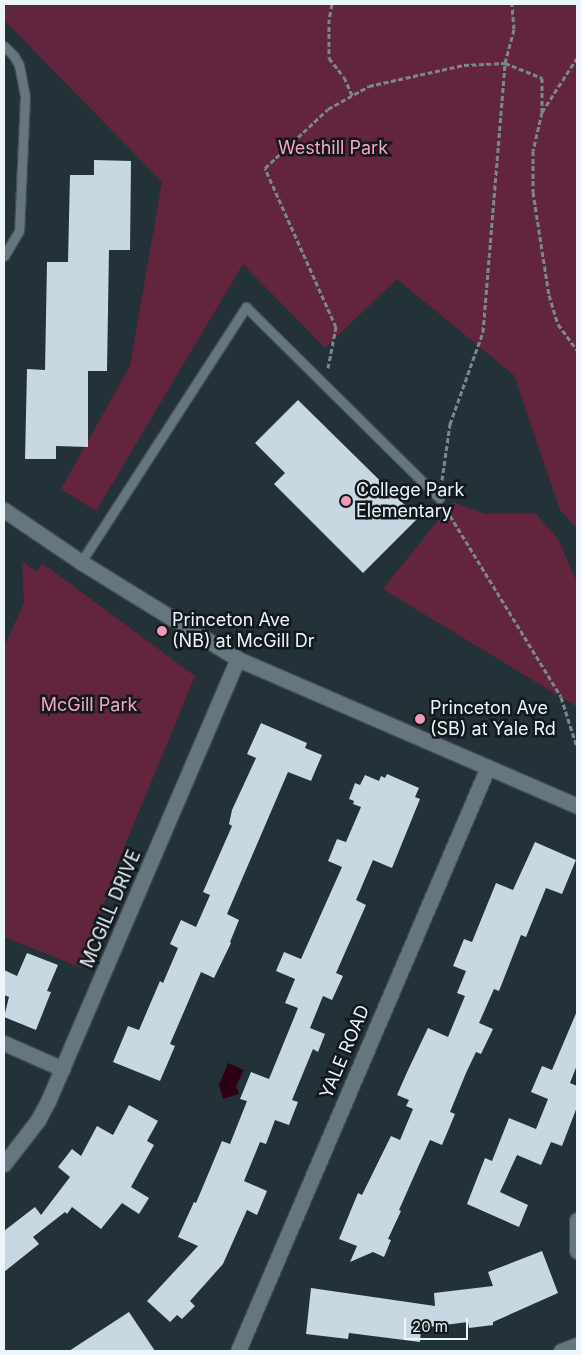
<!DOCTYPE html>
<style>
body{margin:0}
#map{position:relative;width:581px;height:1355px;overflow:hidden;background:#233139;font-family:Inter,sans-serif}
div>[style]{position:absolute}
.green>*{inset:0;background:#62253d}
.water>*{inset:0;background:#2c0114}
.building>*{inset:0;background:#c7d8e3}
.path>*{height:3px;margin-top:-1.5px;transform-origin:0;background:repeating-linear-gradient(90deg,#7b878e 0 5px,transparent 0 7.5px)}
.roads{filter:drop-shadow(1px 0 #414e54) drop-shadow(-1px 0 #414e54) drop-shadow(0 1px #414e54) drop-shadow(0 -1px #414e54)}
.service>*{height:9px;margin:-4.5px;padding:0 4.5px;transform-origin:4.5px;border-radius:4.5px;background:#66767f}
.minor>*{height:15px;margin:-7.5px;padding:0 7.5px;transform-origin:7.5px;border-radius:7.5px;background:#66767f}
.tertiary>*{height:15px;margin:-7.5px;padding:0 7.5px;transform-origin:7.5px;border-radius:7.5px;background:#66767f}
.dots>*{width:14px;height:14px;translate:-50% -50%;box-sizing:border-box;border:2px solid #12181c;border-radius:50%}
span{translate:-50% -50%;white-space:nowrap;text-align:center;line-height:1.15;-webkit-text-stroke:5px #12181c;paint-order:stroke}
.park-label{font-size:18px;color:#f7a7c1}
.poi-label{font-size:18px;color:#ecf5fa}
.left{translate:0 -50%;text-align:left}
.street-label{font-size:18px;color:#ecf5fa}
.frame{position:absolute;inset:0;border:5px solid #ecf5fa;pointer-events:none}
.scale{position:absolute;left:404px;top:1318px;width:64px;height:22px;box-sizing:border-box;border:2px solid #ecf5fa;border-top:0;padding-left:6px;font-size:15px;line-height:18px;white-space:nowrap;color:#ecf5fa;-webkit-text-stroke:4px #12181c;paint-order:stroke}
</style>
<div id="map">
<div class="green">
<i style="clip-path:polygon(4px 4px,577px 4px,577px 529px,560px 510px,514px 375px,397px 279px,325px 348px,243px 264px,96px 511px,61px 489px,130px 366px,162px 182px,4px 20px)"></i>
<i style="clip-path:polygon(453px 502px,486px 514px,536px 514px,558px 539px,577px 582px,577px 707px,383px 589px)"></i>
<i style="clip-path:polygon(22px 561px,37px 572px,42px 563px,195px 676px,120px 857px,82px 968px,4px 937px,4px 647px,24px 603px)"></i>
</div>
<div class="water">
<i style="clip-path:polygon(228px 1063px,244px 1070px,236px 1086px,239px 1094px,223px 1099px,219px 1085px)"></i>
</div>
<div class="building">
<i style="clip-path:polygon(94px 160px,131px 161px,130px 250px,109px 250px,107px 371px,88px 371px,88px 447px,56px 446px,56px 459px,25px 459px,27px 369px,45px 370px,47px 262px,68px 262px,70px 175px,94px 175px)"></i>
<i style="clip-path:polygon(298px 400px,418px 518px,363px 573px,274px 484px,285px 473px,255px 443px)"></i>
<i style="clip-path:polygon(261px 723px,307px 743px,305px 748px,322px 755px,311px 781px,288px 772px,227px 914px,239px 920px,230px 942px,231px 943px,214px 978px,201px 972px,170px 1044px,175px 1046px,160px 1081px,113px 1062px,128px 1026px,139px 1030px,160px 981px,163px 983px,178px 948px,170px 944px,181px 920px,196px 927px,210px 895px,203px 892px,232px 826px,229px 824px,232px 810px,256px 758px,247px 754px)"></i>
<i style="clip-path:polygon(387px 774px,419px 788px,415px 797px,420px 799px,392px 868px,373px 860px,356px 900px,366px 905px,336px 973px,343px 976px,332px 1000px,323px 996px,310px 1028px,325px 1034px,318px 1052px,313px 1049px,292px 1100px,298px 1102px,289px 1125px,275px 1120px,266px 1144px,260px 1142px,244px 1181px,267px 1191px,257px 1215px,247px 1210px,223px 1264px,190px 1301px,195px 1306px,182px 1319px,177px 1315px,170px 1322px,147px 1301px,198px 1246px,178px 1237px,194px 1202px,196px 1203px,222px 1141px,230px 1144px,247px 1101px,240px 1099px,251px 1072px,269px 1079px,298px 1008px,285px 1003px,295px 979px,276px 971px,284px 952px,301px 959px,342px 867px,328px 861px,337px 839px,346px 842px,361px 807px,353px 804px,354px 801px,349px 799px,355px 783px,360px 785px,365px 775px,379px 781px,381px 776px,385px 778px)"></i>
<i style="clip-path:polygon(535px 842px,576px 860px,562px 894px,546px 888px,526px 937px,521px 935px,499px 991px,494px 989px,479px 1023px,493px 1029px,481px 1054px,476px 1052px,466px 1073px,450px 1112px,455px 1114px,442px 1145px,430px 1140px,399px 1210px,401px 1211px,388px 1239px,391px 1240px,384px 1257px,373px 1252px,350px 1262px,357px 1246px,339px 1239px,358px 1193px,362px 1195px,391px 1136px,400px 1140px,413px 1109px,406px 1106px,409px 1100px,397px 1095px,408px 1070px,428px 1028px,448px 1037px,465px 996px,457px 993px,466px 971px,453px 966px,464px 939px,472px 942px,496px 883px,513px 890px)"></i>
<i style="clip-path:polygon(27px 953px,58px 965px,47px 991px,51px 992px,36px 1030px,4px 1017px,9px 997px,4px 995px,4px 970px,17px 976px)"></i>
<i style="clip-path:polygon(577px 1011px,577px 1065px,570px 1083px,577px 1086px,577px 1107px,562px 1146px,551px 1142px,541px 1165px,517px 1155px,500px 1192px,528px 1205px,519px 1227px,467px 1204px,485px 1158px,492px 1161px,509px 1118px,536px 1129px,548px 1099px,531px 1092px,542px 1066px,552px 1070px)"></i>
<i style="clip-path:polygon(129px 1105px,158px 1121px,147px 1141px,154px 1145px,131px 1187px,149px 1198px,139px 1214px,122px 1203px,101px 1229px,72px 1207px,67px 1214px,65px 1212px,33px 1237px,39px 1244px,4px 1272px,4px 1231px,35px 1207px,41px 1215px,70px 1177px,58px 1167px,72px 1149px,81px 1156px,97px 1126px,113px 1135px)"></i>
<i style="clip-path:polygon(542px 1251px,558px 1293px,493px 1322px,493px 1325px,469px 1328px,468px 1322px,421px 1328px,420px 1342px,349px 1333px,348px 1339px,306px 1334px,311px 1288px,435px 1306px,434px 1293px,493px 1286px,488px 1272px)"></i>
<i style="clip-path:polygon(129px 1312px,155px 1351px,69px 1351px)"></i>
</div>
<div class="path">
<i style="left:332px;top:4px;width:15px;rotate:101deg"></i>
<i style="left:329px;top:19px;width:39px;rotate:90deg"></i>
<i style="left:329px;top:58px;width:24px;rotate:52deg"></i>
<i style="left:344px;top:77px;width:20px;rotate:66deg"></i>
<i style="left:542px;top:112px;width:64px;rotate:-57.1deg"></i>
<i style="left:328px;top:368px;width:42px;rotate:-79deg"></i>
<i style="left:336px;top:327px;width:174px;rotate:-114.1deg"></i>
<i style="left:265px;top:168px;width:86px;rotate:-43.1deg"></i>
<i style="left:328px;top:109px;width:47px;rotate:-29.3deg"></i>
<i style="left:369px;top:86px;width:97px;rotate:-12.5deg"></i>
<i style="left:464px;top:65px;width:41px;rotate:-2.8deg"></i>
<i style="left:505px;top:63px;width:40px;rotate:22deg"></i>
<i style="left:542px;top:78px;width:34px;rotate:90deg"></i>
<i style="left:542px;top:112px;width:40px;rotate:103deg"></i>
<i style="left:533px;top:151px;width:41px;rotate:90deg"></i>
<i style="left:533px;top:192px;width:104px;rotate:81.2deg"></i>
<i style="left:549px;top:295px;width:30px;rotate:73deg"></i>
<i style="left:558px;top:324px;width:32px;rotate:54deg"></i>
<i style="left:442px;top:480px;width:57px;rotate:-81.9deg"></i>
<i style="left:450px;top:424px;width:98px;rotate:-70.3deg"></i>
<i style="left:483px;top:332px;width:270px;rotate:-85.3deg"></i>
<i style="left:505px;top:63px;width:35px;rotate:-75deg"></i>
<i style="left:514px;top:29px;width:25px;rotate:-95deg"></i>
<i style="left:446px;top:509px;width:220px;rotate:58.5deg"></i>
<i style="left:561px;top:697px;width:52px;rotate:72.3deg"></i>
</div>
<div class="roads">
<div class="service">
<i style="left:4px;top:46px;width:14px;rotate:45deg"></i>
<i style="left:14px;top:56px;width:10px;rotate:61deg"></i>
<i style="left:19px;top:65px;width:32px;rotate:79deg"></i>
<i style="left:25px;top:96px;width:135px;rotate:92.5deg"></i>
<i style="left:19px;top:231px;width:29px;rotate:121deg"></i>
<i style="left:81px;top:562px;width:304px;rotate:-57.1deg"></i>
<i style="left:246px;top:307px;width:272px;rotate:44.7deg"></i>
</div>
<div class="minor">
<i style="left:4px;top:1043px;width:64px;rotate:23.8deg"></i>
<i style="left:4px;top:1164px;width:56px;rotate:-52.3deg"></i>
<i style="left:38px;top:1120px;width:24px;rotate:-62deg"></i>
<i style="left:49px;top:1099px;width:479px;rotate:-66.8deg"></i>
<i style="left:577px;top:1220px;width:31px;rotate:90deg"></i>
<i style="left:238px;top:1351px;width:635px;rotate:-66.83deg"></i>
<i style="left:561px;top:1351px;width:17px;rotate:-21deg"></i>
</div>
<div class="tertiary">
<i style="left:4px;top:510px;width:93px;rotate:34deg"></i>
<i style="left:81px;top:562px;width:185px;rotate:31.7deg"></i>
<i style="left:238px;top:659px;width:369px;rotate:23.4deg"></i>
</div>
</div>
<div class="dots">
<i style="left:346px;top:501px;background:#f09ab6"></i>
<i style="left:162px;top:631px;background:#f09ab6"></i>
<i style="left:420px;top:719px;background:#f09ab6"></i>
</div>
<div class="park-label">
<span style="left:333px;top:148px">Westhill Park</span>
<span style="left:89px;top:705px">McGill Park</span>
</div>
<div class="poi-label">
<span class="left" style="left:356px;top:501px">College Park<br>Elementary</span>
<span class="left" style="left:172px;top:631px">Princeton Ave<br>(NB) at McGill Dr</span>
<span class="left" style="left:430px;top:719px">Princeton Ave<br>(SB) at Yale Rd</span>
</div>
<div class="street-label">
<span style="left:111px;top:909px;rotate:-67deg">MCGILL DRIVE</span>
<span style="left:345px;top:1052px;rotate:-67deg">YALE ROAD</span>
</div>
<div class="frame"></div>
<div class="scale">20 m</div>
</div>
